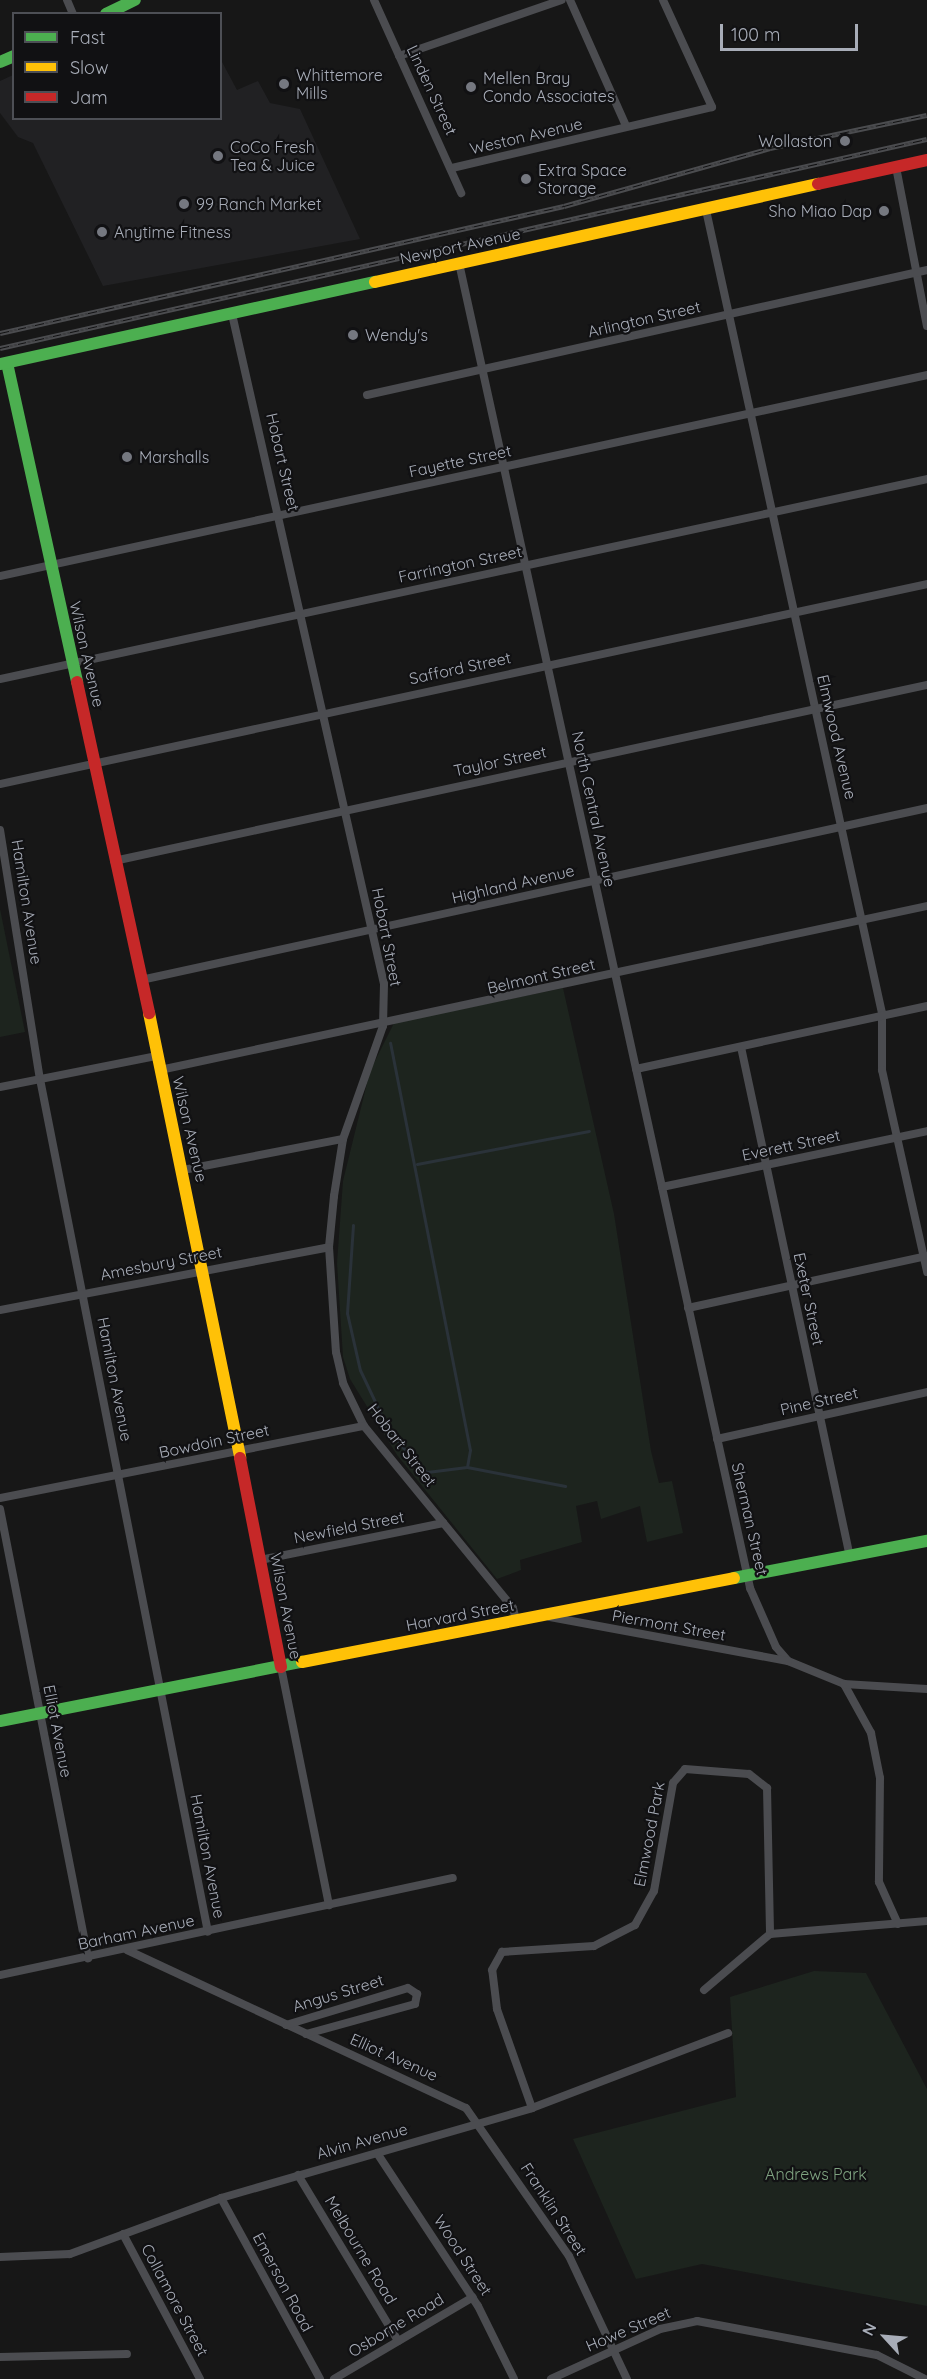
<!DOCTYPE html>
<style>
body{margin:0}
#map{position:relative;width:927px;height:2379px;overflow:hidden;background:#171717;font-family:Quicksand,sans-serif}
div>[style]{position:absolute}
.built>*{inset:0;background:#212123}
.green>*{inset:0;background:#1d241e}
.stream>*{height:3px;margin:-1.5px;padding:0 1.5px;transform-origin:1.5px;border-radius:1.5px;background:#2a3239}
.street>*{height:8px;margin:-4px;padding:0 4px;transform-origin:4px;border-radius:4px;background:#4b4c50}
.fast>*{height:12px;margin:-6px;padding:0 6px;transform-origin:6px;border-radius:6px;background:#4caf50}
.slow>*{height:12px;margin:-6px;padding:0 6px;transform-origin:6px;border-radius:6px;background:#ffc107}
.jam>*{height:12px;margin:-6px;padding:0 6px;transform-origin:6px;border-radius:6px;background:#c62828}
.rail>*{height:5px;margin-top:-2.5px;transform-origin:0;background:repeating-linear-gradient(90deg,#111113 0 9px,#4b4c4f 0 18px);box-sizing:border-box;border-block:2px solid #4b4c4f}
.dots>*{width:16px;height:16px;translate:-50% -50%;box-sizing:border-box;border:3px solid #111113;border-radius:50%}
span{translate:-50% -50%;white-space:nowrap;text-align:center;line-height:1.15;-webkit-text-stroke:4.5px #111113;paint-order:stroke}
.poi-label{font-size:16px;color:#a8adb8}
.left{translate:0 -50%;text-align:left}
.right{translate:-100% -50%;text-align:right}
.street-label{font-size:16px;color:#a8adb8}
.park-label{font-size:16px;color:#7fa381}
.legend{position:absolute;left:12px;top:12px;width:210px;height:108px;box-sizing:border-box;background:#111113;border:2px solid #4d4f55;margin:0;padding:8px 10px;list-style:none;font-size:18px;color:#a8adb8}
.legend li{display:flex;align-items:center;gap:12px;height:30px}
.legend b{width:30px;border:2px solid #4d4f55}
.north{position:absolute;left:855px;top:2307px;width:60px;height:60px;-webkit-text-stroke:4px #111113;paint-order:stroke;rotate:296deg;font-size:16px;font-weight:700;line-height:24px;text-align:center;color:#a8adb8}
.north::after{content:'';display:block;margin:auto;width:21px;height:27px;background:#a8adb8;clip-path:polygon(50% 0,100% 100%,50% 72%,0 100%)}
.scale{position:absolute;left:720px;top:24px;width:138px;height:27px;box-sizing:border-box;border:3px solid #a8adb8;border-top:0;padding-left:8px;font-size:18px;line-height:21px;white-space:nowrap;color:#a8adb8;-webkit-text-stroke:4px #111113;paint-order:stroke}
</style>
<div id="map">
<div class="built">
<i style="clip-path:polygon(221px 60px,237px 90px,258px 81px,270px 103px,300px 109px,360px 239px,103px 286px,33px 143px,18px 137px,0 113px,0 81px,13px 75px,14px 118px,220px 118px)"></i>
</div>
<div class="green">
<i style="clip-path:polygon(0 909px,25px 1032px,0 1037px)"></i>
<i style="clip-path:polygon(563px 988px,614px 1214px,651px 1451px,659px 1483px,672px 1481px,683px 1533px,647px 1542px,640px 1506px,601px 1519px,597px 1501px,576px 1506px,582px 1542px,520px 1560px,521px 1570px,497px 1579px,397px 1455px,350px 1379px,343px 1357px,337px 1263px,343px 1181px,370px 1071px,394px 1023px)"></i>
<i style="clip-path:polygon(814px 1971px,866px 1973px,927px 2089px,927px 2306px,702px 2264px,636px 2279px,573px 2139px,736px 2097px,730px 1997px)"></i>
</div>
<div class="stream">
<i style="left:417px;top:1164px;width:175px;rotate:-10.9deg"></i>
<i style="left:353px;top:1225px;width:88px;rotate:93.9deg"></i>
<i style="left:347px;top:1313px;width:58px;rotate:77.2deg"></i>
<i style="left:360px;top:1370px;width:63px;rotate:64.7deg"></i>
<i style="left:387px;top:1427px;width:47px;rotate:51.9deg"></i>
<i style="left:416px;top:1464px;width:14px;rotate:36deg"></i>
<i style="left:427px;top:1472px;width:40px;rotate:-7.1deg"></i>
<i style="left:467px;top:1467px;width:17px;rotate:-80deg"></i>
<i style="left:470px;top:1450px;width:415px;rotate:-101.1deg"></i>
<i style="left:467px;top:1467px;width:100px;rotate:11deg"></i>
</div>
<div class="street">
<i style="left:67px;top:0;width:15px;rotate:67deg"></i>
<i style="left:374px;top:0;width:212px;rotate:65.7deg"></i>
<i style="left:570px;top:0;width:138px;rotate:66deg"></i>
<i style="left:399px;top:56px;width:172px;rotate:-19deg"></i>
<i style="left:896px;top:167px;width:162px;rotate:79deg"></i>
<i style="left:452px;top:168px;width:267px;rotate:-13.2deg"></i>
<i style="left:712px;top:107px;width:118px;rotate:-114.6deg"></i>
<i style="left:706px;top:210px;width:822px;rotate:77.64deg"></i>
<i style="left:882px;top:1013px;width:57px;rotate:90deg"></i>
<i style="left:882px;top:1070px;width:207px;rotate:77.4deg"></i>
<i style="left:459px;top:263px;width:1357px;rotate:77.61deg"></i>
<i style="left:750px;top:1588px;width:64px;rotate:66.2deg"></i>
<i style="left:776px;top:1647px;width:18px;rotate:49deg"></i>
<i style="left:788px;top:1661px;width:61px;rotate:22.3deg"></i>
<i style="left:844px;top:1684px;width:56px;rotate:61.1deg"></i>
<i style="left:871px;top:1733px;width:46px;rotate:78.7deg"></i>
<i style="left:880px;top:1778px;width:104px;rotate:90.6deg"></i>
<i style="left:879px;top:1882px;width:46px;rotate:65.7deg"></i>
<i style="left:232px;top:314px;width:687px;rotate:77.22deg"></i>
<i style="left:384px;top:984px;width:42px;rotate:91.4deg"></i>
<i style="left:383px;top:1026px;width:120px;rotate:109.5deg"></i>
<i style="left:343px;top:1139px;width:58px;rotate:99deg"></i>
<i style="left:334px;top:1196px;width:51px;rotate:95.6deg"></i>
<i style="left:329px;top:1247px;width:105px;rotate:86.2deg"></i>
<i style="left:336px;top:1352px;width:32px;rotate:77deg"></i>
<i style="left:343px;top:1383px;width:48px;rotate:64deg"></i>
<i style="left:364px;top:1426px;width:235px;rotate:50.7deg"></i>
<i style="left:513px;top:1608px;width:12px;rotate:76deg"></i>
<i style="left:367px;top:395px;width:574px;rotate:-12.58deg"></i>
<i style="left:0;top:576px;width:949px;rotate:-12.23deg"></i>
<i style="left:0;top:679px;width:948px;rotate:-12.17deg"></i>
<i style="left:0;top:784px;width:948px;rotate:-12.17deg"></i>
<i style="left:0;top:830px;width:252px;rotate:80.9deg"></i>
<i style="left:40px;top:1079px;width:869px;rotate:78.86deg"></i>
<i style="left:114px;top:861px;width:832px;rotate:-12.22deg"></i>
<i style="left:141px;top:980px;width:805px;rotate:-12.34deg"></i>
<i style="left:741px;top:1047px;width:522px;rotate:77.94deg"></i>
<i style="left:636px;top:1069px;width:298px;rotate:-12.2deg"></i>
<i style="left:160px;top:1070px;width:784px;rotate:-12.07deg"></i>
<i style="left:0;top:1087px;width:160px;rotate:-11.2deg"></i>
<i style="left:183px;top:1170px;width:163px;rotate:-11deg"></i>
<i style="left:662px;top:1187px;width:271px;rotate:-11.9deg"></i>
<i style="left:688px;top:1308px;width:245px;rotate:-12.3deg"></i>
<i style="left:0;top:1310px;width:335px;rotate:-10.8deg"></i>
<i style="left:717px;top:1439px;width:215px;rotate:-12.6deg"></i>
<i style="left:0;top:1498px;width:371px;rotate:-11.2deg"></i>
<i style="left:0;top:1509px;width:458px;rotate:78.9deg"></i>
<i style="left:260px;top:1560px;width:187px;rotate:-11.4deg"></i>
<i style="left:550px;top:1617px;width:242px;rotate:10.5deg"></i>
<i style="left:281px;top:1667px;width:243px;rotate:78.6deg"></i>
<i style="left:844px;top:1684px;width:83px;rotate:3.4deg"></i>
<i style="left:127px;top:1950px;width:374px;rotate:25deg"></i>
<i style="left:466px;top:2108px;width:180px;rotate:55.2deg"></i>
<i style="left:569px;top:2256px;width:136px;rotate:64.8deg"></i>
<i style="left:0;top:1975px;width:463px;rotate:-12.1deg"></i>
<i style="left:704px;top:1990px;width:87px;rotate:-40.3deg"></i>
<i style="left:286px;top:2025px;width:127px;rotate:-16.9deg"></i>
<i style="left:408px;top:1988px;width:11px;rotate:34deg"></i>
<i style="left:417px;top:1994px;width:10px;rotate:101deg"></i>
<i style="left:415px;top:2004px;width:113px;rotate:164.6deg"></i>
<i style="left:532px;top:2108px;width:105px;rotate:-109.5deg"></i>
<i style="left:497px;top:2009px;width:39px;rotate:-97deg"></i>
<i style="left:492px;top:1970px;width:21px;rotate:-61deg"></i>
<i style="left:502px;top:1952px;width:92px;rotate:-3.7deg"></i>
<i style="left:594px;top:1946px;width:46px;rotate:-27.1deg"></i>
<i style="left:635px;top:1925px;width:39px;rotate:-61deg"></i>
<i style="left:654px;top:1891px;width:110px;rotate:-80deg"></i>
<i style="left:673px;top:1783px;width:18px;rotate:-49deg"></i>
<i style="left:685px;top:1769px;width:64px;rotate:4.5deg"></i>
<i style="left:749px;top:1774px;width:23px;rotate:38deg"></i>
<i style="left:767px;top:1788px;width:146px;rotate:88.8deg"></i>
<i style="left:770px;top:1934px;width:158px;rotate:-4.7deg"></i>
<i style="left:377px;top:2153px;width:183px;rotate:56.6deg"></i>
<i style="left:478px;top:2306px;width:81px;rotate:63.7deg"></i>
<i style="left:298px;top:2175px;width:194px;rotate:58.9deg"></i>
<i style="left:221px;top:2198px;width:206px;rotate:61.3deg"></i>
<i style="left:123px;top:2234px;width:164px;rotate:62deg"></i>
<i style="left:0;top:2257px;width:70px;rotate:-2.5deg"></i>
<i style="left:70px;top:2254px;width:161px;rotate:-20.3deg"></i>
<i style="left:221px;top:2198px;width:324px;rotate:-16.1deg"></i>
<i style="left:532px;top:2108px;width:210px;rotate:-20.9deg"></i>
<i style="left:0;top:2357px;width:127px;rotate:-1.4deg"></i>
<i style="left:334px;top:2379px;width:161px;rotate:-30.5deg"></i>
<i style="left:551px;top:2379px;width:120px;rotate:-24.6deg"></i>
<i style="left:660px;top:2329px;width:38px;rotate:-12deg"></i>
<i style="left:697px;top:2321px;width:183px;rotate:10.7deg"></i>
<i style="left:877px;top:2355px;width:54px;rotate:26.6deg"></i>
</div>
<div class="fast">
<i style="left:106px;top:14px;width:32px;rotate:-26deg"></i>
<i style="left:0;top:62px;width:15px;rotate:-23deg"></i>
<i style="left:7px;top:363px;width:327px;rotate:77.6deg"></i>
<i style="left:1px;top:364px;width:383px;rotate:-12.4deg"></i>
<i style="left:734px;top:1578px;width:197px;rotate:-10.9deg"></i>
<i style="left:0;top:1721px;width:308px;rotate:-11.1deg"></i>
</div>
<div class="slow">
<i style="left:375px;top:282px;width:454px;rotate:-12.5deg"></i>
<i style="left:149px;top:1013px;width:454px;rotate:78.4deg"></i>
<i style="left:302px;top:1662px;width:440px;rotate:-11deg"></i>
</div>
<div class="jam">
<i style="left:818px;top:184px;width:112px;rotate:-12.4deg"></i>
<i style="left:77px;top:682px;width:339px;rotate:77.7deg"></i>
<i style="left:240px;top:1458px;width:213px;rotate:78.9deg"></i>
</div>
<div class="rail">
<i style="left:0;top:333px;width:578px;rotate:-12.69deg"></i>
<i style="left:564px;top:206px;width:214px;rotate:-15.7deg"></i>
<i style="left:770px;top:148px;width:160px;rotate:-11.9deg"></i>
<i style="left:0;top:348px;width:950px;rotate:-12.71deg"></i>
</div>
<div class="dots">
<i style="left:284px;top:84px;background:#757880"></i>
<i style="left:471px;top:87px;background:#757880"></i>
<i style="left:845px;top:141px;background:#757880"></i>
<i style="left:218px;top:156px;background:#757880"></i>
<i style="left:526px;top:179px;background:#757880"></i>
<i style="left:184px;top:204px;background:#757880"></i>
<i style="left:884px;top:211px;background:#757880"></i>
<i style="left:102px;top:232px;background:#757880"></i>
<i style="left:353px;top:335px;background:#757880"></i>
<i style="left:127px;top:457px;background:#757880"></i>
</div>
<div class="poi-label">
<span class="left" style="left:296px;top:84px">Whittemore<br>Mills</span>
<span class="left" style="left:483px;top:87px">Mellen Bray<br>Condo Associates</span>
<span class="right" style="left:832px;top:141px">Wollaston</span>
<span class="left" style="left:230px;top:156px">CoCo Fresh<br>Tea &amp; Juice</span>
<span class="left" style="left:538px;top:179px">Extra Space<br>Storage</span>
<span class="left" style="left:196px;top:204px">99 Ranch Market</span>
<span class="right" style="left:872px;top:211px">Sho Miao Dap</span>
<span class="left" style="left:114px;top:232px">Anytime Fitness</span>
<span class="left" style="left:365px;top:335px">Wendy's</span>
<span class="left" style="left:139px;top:457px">Marshalls</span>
</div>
<div class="street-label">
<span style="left:432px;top:90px;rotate:65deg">Linden Street</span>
<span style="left:526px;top:136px;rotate:-13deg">Weston Avenue</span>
<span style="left:460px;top:246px;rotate:-12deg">Newport Avenue</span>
<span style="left:644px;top:319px;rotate:-13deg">Arlington Street</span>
<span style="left:460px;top:461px;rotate:-12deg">Fayette Street</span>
<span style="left:283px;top:462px;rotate:77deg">Hobart Street</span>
<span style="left:460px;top:564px;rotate:-12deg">Farrington Street</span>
<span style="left:87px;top:654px;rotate:77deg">Wilson Avenue</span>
<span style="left:460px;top:668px;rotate:-12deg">Safford Street</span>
<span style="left:837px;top:737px;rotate:77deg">Elmwood Avenue</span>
<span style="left:500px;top:761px;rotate:-12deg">Taylor Street</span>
<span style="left:594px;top:809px;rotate:78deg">North Central Avenue</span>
<span style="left:513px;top:884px;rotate:-13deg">Highland Avenue</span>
<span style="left:27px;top:902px;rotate:81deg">Hamilton Avenue</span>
<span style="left:387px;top:937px;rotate:79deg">Hobart Street</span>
<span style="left:541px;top:976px;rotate:-13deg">Belmont Street</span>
<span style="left:190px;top:1129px;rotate:77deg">Wilson Avenue</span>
<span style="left:791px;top:1145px;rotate:-12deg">Everett Street</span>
<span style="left:161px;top:1263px;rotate:-11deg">Amesbury Street</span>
<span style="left:809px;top:1299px;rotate:78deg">Exeter Street</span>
<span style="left:115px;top:1379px;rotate:79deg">Hamilton Avenue</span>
<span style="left:819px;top:1401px;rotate:-13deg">Pine Street</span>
<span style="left:214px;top:1441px;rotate:-12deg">Bowdoin Street</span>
<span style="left:402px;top:1445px;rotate:52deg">Hobart Street</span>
<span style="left:750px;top:1519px;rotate:77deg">Sherman Street</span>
<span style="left:349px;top:1527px;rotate:-11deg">Newfield Street</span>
<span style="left:286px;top:1606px;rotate:79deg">Wilson Avenue</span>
<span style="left:460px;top:1615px;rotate:-11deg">Harvard Street</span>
<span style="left:669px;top:1625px;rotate:10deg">Piermont Street</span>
<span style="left:58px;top:1731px;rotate:79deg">Elliot Avenue</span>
<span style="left:649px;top:1834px;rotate:-79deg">Elmwood Park</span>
<span style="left:208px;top:1856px;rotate:79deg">Hamilton Avenue</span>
<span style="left:136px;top:1932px;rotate:-12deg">Barham Avenue</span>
<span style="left:338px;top:1993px;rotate:-17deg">Angus Street</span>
<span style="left:394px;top:2057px;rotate:24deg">Elliot Avenue</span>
<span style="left:362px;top:2141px;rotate:-16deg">Alvin Avenue</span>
<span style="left:554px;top:2209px;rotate:57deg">Franklin Street</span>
<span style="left:361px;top:2250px;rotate:59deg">Melbourne Road</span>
<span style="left:463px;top:2255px;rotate:57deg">Wood Street</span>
<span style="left:283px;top:2282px;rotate:62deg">Emerson Road</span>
<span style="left:175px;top:2300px;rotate:62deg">Collamore Street</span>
<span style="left:396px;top:2325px;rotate:-31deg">Osborne Road</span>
<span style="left:628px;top:2329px;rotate:-23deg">Howe Street</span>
</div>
<div class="park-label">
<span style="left:816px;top:2174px">Andrews Park</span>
</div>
<ul class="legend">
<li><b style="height:8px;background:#4caf50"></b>Fast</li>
<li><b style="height:8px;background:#ffc107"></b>Slow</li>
<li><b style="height:8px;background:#c62828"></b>Jam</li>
</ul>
<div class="north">N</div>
<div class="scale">100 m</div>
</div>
